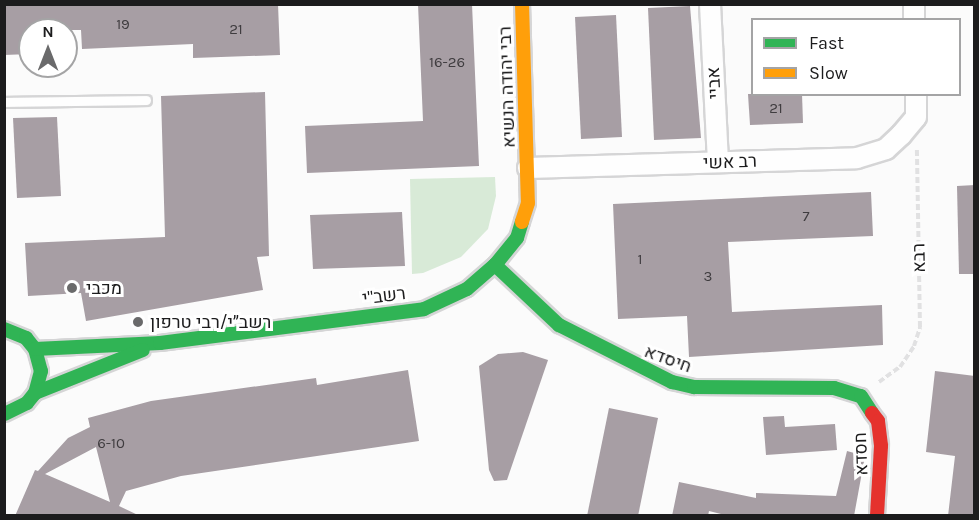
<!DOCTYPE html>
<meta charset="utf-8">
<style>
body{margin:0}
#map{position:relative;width:979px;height:520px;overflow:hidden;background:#fbfbfb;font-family:Karla,Heebo,sans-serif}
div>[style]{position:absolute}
.green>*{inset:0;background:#d8ead7}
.building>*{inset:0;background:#a79ea4}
.path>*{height:4px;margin-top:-2px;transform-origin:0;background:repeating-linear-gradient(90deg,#e1e1e2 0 6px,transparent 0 9px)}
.roads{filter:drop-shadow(2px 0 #d5d5d6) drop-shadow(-2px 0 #d5d5d6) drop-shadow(0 2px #d5d5d6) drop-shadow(0 -2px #d5d5d6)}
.lane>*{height:9px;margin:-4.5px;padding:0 4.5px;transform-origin:4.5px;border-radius:4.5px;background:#fefefe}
.street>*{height:20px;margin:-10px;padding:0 10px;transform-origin:10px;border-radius:10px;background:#fefefe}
.fast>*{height:14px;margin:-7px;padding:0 7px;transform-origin:7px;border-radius:7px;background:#30b455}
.slow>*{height:14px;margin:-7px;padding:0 7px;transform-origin:7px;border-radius:7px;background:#ff9f0a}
.jam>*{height:14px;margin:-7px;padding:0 7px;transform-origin:7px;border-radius:7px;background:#e5322d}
.dots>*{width:16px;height:16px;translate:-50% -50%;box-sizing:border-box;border:3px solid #fff;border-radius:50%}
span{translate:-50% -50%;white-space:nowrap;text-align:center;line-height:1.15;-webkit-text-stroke:6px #fff;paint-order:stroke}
.number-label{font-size:15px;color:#3f3c3f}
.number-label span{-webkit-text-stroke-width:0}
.street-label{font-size:18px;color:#1c1c1d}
.poi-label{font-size:18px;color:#1c1c1d}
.left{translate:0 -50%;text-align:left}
.frame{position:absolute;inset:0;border:6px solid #1c1c1d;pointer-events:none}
.legend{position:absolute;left:751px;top:18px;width:210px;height:78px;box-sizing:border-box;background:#fff;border:2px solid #a4a4a5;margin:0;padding:8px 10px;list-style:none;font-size:18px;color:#1c1c1d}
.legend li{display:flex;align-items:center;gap:12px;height:30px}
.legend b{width:30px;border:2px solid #a4a4a5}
.north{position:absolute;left:18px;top:18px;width:60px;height:60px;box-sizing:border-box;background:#fff;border:2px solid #a4a4a5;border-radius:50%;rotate:0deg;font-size:16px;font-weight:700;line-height:24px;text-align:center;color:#1c1c1d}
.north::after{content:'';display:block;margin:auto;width:21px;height:27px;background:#6a6a6b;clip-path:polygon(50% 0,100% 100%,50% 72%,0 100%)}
</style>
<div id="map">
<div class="green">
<i style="clip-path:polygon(495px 177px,496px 196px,488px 229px,461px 257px,423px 273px,412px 274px,410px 179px)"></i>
</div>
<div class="building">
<i style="clip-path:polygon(4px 4px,278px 4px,280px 55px,193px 58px,193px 44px,82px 49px,81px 30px,30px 30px,30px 54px,4px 55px)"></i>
<i style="clip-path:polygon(418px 4px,472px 4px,479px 166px,307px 173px,305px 126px,423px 121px)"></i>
<i style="clip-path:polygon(690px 6px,701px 138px,654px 140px,648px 8px)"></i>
<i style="clip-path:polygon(616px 15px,622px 137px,581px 139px,575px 17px)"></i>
<i style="clip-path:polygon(265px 92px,269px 256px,257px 257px,263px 290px,86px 321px,81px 293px,28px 296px,25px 243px,165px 237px,161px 96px)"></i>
<i style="clip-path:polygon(748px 94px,802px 94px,803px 123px,750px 125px)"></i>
<i style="clip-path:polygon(57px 117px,61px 196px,17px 198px,13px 118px)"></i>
<i style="clip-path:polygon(975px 185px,975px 274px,959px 274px,957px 186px)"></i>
<i style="clip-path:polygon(871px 192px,873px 236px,728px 242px,732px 312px,882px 305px,883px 345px,689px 357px,687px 316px,618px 319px,613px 204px)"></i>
<i style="clip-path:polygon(402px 212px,405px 266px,313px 269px,310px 215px)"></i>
<i style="clip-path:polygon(523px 352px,548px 360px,507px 480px,494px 481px,489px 470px,479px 366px,498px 354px)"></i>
<i style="clip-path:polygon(evenodd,408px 370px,419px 441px,181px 476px,126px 491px,119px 506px,140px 516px,15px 516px,35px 470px,38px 471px,68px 438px,90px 427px,88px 418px,151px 401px,316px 378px,317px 385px,408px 370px,96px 447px,110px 502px,45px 474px,96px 447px)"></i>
<i style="clip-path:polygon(935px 371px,975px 376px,975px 516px,948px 516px,955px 456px,926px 452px)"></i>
<i style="clip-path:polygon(609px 408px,658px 418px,638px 516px,587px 516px)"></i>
<i style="clip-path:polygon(784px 416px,785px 427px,835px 424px,837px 450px,766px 455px,763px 417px)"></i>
<i style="clip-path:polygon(847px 451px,865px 456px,854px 516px,729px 516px,709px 511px,708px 516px,672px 516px,679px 482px,756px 498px,756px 493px,836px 496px)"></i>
</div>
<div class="path">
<i style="left:879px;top:382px;width:26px;rotate:-36deg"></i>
<i style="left:900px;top:367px;width:25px;rotate:-56deg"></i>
<i style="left:914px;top:346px;width:20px;rotate:-72deg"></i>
<i style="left:920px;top:327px;width:180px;rotate:-91deg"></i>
</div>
<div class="roads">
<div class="lane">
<i style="left:4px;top:102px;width:142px;rotate:-0.8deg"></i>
</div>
<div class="street">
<i style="left:710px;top:4px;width:158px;rotate:87.1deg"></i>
<i style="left:914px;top:4px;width:16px;rotate:90deg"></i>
<i style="left:528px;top:168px;width:329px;rotate:-1.7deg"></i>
<i style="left:857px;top:158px;width:30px;rotate:-17deg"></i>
<i style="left:886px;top:149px;width:21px;rotate:-43deg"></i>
<i style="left:901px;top:135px;width:23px;rotate:-50deg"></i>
<i style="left:916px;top:117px;width:23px;rotate:-90deg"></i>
</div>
<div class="fast">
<i style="left:495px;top:265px;width:88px;rotate:43.2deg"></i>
<i style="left:559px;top:325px;width:127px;rotate:26.8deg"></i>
<i style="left:672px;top:382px;width:23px;rotate:13deg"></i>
<i style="left:694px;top:387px;width:140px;rotate:0.4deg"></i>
<i style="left:834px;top:388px;width:28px;rotate:17deg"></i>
<i style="left:861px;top:396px;width:20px;rotate:57deg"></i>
<i style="left:4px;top:329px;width:24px;rotate:22deg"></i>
<i style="left:26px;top:338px;width:14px;rotate:51deg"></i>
<i style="left:35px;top:349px;width:23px;rotate:75deg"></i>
<i style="left:41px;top:371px;width:23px;rotate:105deg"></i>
<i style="left:35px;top:393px;width:13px;rotate:129deg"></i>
<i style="left:27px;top:403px;width:25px;rotate:154deg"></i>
<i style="left:35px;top:349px;width:125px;rotate:-2.7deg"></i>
<i style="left:160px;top:343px;width:266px;rotate:-7.3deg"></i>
<i style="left:424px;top:309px;width:47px;rotate:-24.9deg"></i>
<i style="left:467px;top:289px;width:37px;rotate:-41deg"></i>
<i style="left:495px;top:265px;width:35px;rotate:-51deg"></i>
<i style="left:517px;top:238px;width:17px;rotate:-73deg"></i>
<i style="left:35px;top:393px;width:116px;rotate:-21.7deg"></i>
</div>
<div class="slow">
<i style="left:522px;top:4px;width:199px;rotate:88.3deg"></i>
<i style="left:528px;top:203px;width:20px;rotate:108deg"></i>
</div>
<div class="jam">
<i style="left:872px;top:413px;width:10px;rotate:53deg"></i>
<i style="left:878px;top:421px;width:25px;rotate:83deg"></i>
<i style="left:881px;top:446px;width:70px;rotate:93.3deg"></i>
</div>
</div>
<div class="dots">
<i style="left:72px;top:288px;background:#6a6a6b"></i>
<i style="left:138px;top:322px;background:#6a6a6b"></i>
</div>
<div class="number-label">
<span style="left:123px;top:25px">19</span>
<span style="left:236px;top:30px">21</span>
<span style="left:447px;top:63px">16-26</span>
<span style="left:776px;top:109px">21</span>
<span style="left:806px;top:217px">7</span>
<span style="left:640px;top:260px">1</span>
<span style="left:708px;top:277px">3</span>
<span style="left:111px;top:444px">6-10</span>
</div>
<div class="street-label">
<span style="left:714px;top:83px;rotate:-93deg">אביי</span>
<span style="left:507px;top:87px;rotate:-92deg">רבי יהודה הנשיא</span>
<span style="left:730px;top:162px;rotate:-2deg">רב אשי</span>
<span style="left:919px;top:258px;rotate:-91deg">רבא</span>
<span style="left:384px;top:296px;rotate:-7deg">רשב"י</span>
<span style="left:668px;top:359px;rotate:20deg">חיסדא</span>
<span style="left:861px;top:454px;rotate:-92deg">חסדא</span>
</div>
<div class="poi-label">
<span class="left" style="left:86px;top:288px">מכבי</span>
<span class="left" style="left:150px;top:322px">רשב״י/רבי טרפון</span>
</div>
<div class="frame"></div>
<ul class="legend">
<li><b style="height:8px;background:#30b455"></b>Fast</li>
<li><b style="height:8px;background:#ff9f0a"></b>Slow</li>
</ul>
<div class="north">N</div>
</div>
